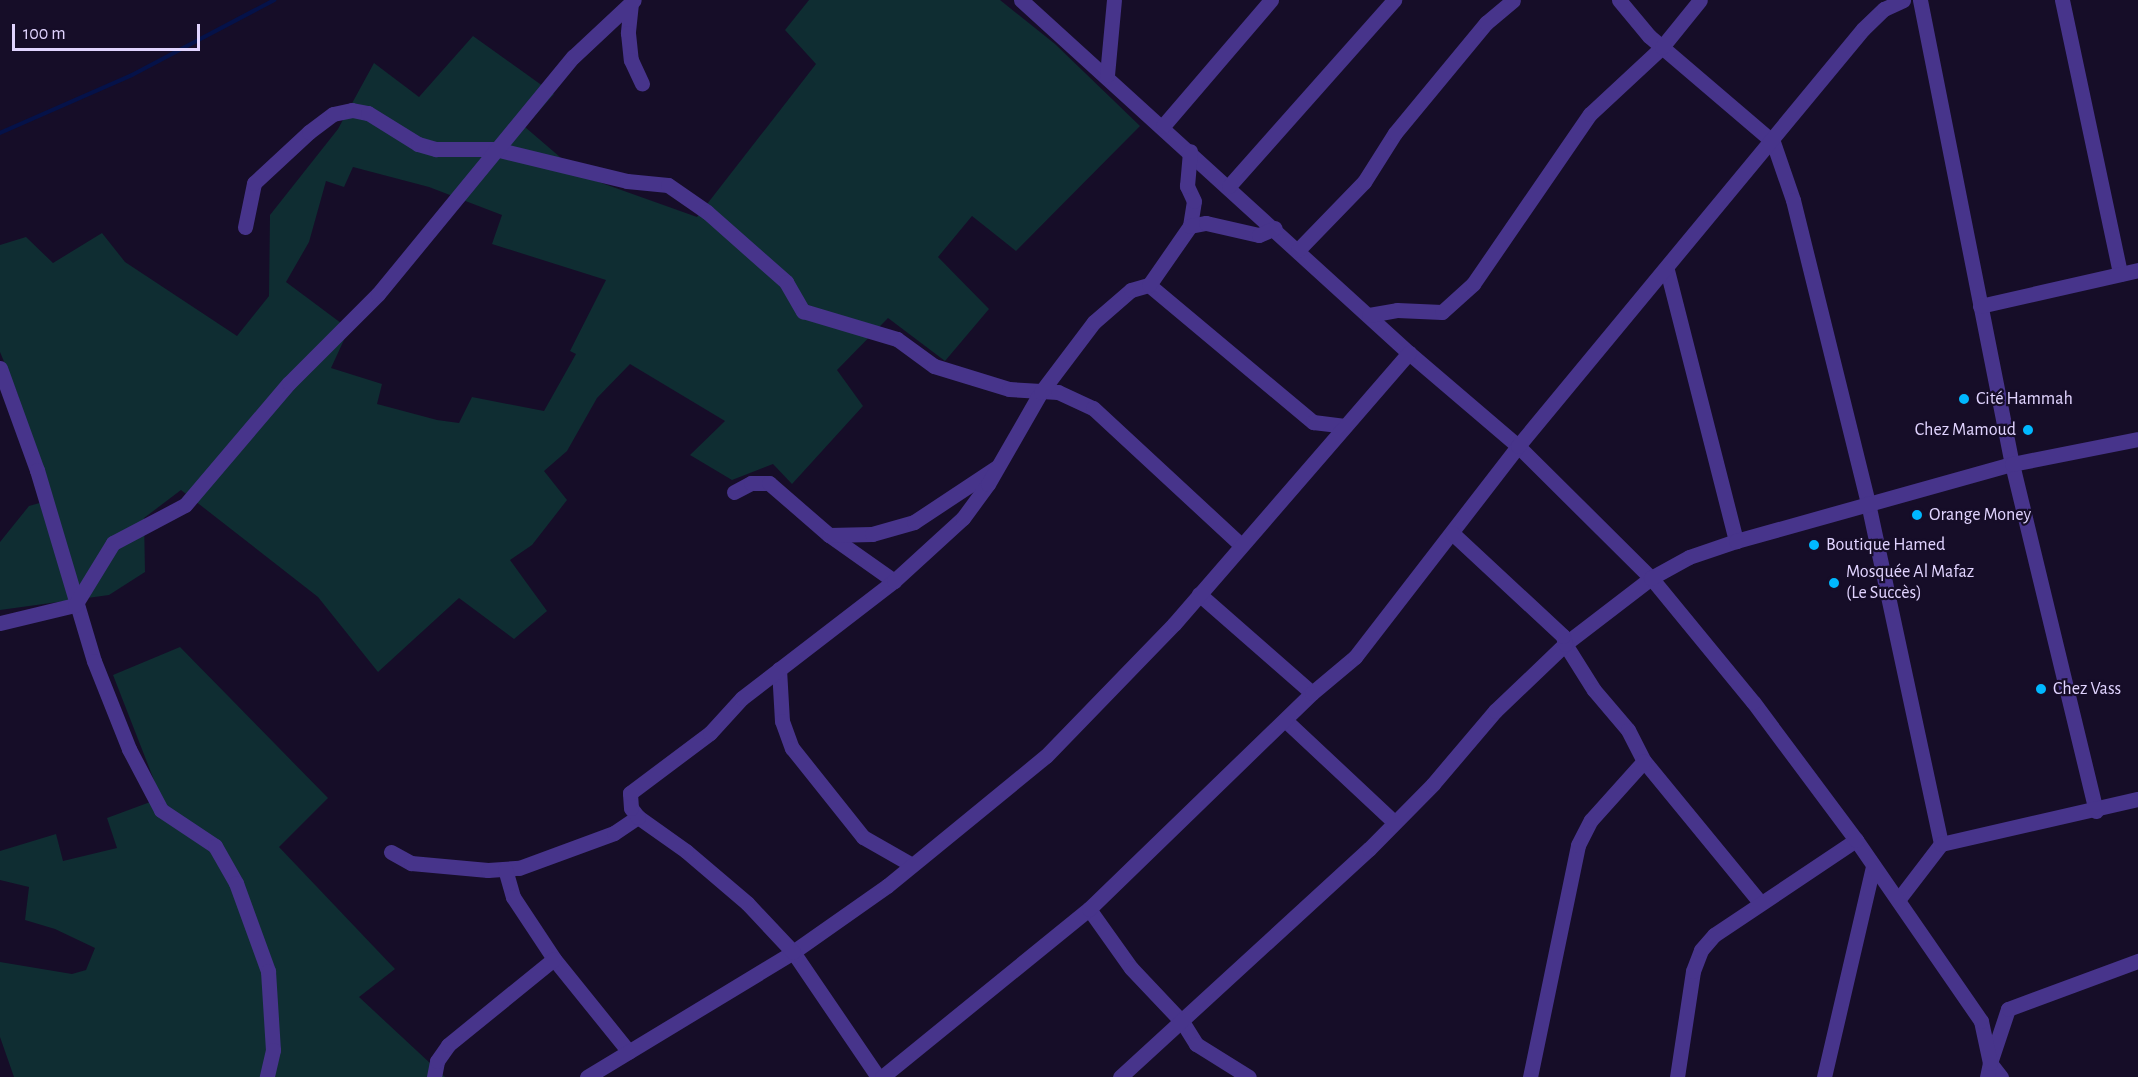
<!DOCTYPE html>
<meta charset="utf-8">
<style>
body{margin:0}
#map{position:relative;width:2138px;height:1077px;overflow:hidden;background:#160d28;font-family:"Alegreya Sans",sans-serif}
div>[style]{position:absolute}
.green>*{inset:0;background:#0f2d32}
.stream>*{height:4px;margin:-2px;padding:0 2px;transform-origin:2px;border-radius:2px;background:#051249}
.minor>*{height:15px;margin:-7.5px;padding:0 7.5px;transform-origin:7.5px;border-radius:7.5px;background:#47348b}
.tertiary>*{height:15px;margin:-7.5px;padding:0 7.5px;transform-origin:7.5px;border-radius:7.5px;background:#47348b}
.dots>*{width:16px;height:16px;translate:-50% -50%;box-sizing:border-box;border:3px solid #160d28;border-radius:50%}
span{translate:-50% -50%;white-space:nowrap;text-align:center;line-height:1.15;-webkit-text-stroke:4.5px #160d28;paint-order:stroke}
.poi-label{font-size:18px;color:#e1d4ff}
.left{translate:0 -50%;text-align:left}
.right{translate:-100% -50%;text-align:right}
.scale{position:absolute;left:12px;top:24px;width:188px;height:27px;box-sizing:border-box;border:3px solid #e1d4ff;border-top:0;padding-left:8px;font-size:18px;line-height:21px;white-space:nowrap;color:#e1d4ff;-webkit-text-stroke:4px #160d28;paint-order:stroke}
</style>
<div id="map">
<div class="green">
<i style="clip-path:polygon(evenodd,809px 0,1000px 0,1055px 44px,1140px 126px,1016px 251px,972px 216px,938px 257px,989px 309px,945px 361px,888px 318px,837px 370px,863px 406px,792px 484px,773px 464px,732px 480px,690px 455px,725px 421px,630px 364px,597px 398px,567px 451px,544px 471px,567px 500px,532px 545px,510px 560px,547px 611px,514px 639px,459px 598px,378px 672px,318px 597px,181px 490px,144px 518px,145px 572px,109px 595px,0 610px,0 542px,29px 506px,43px 502px,18px 395px,0 352px,0 245px,26px 237px,53px 263px,102px 233px,125px 262px,237px 336px,269px 296px,270px 215px,338px 129px,374px 63px,419px 97px,473px 36px,554px 94px,525px 127px,582px 176px,697px 217px,816px 64px,785px 30px,809px 0,353px 167px,429px 187px,502px 215px,492px 244px,606px 280px,570px 351px,576px 354px,544px 411px,472px 397px,459px 423px,437px 420px,377px 404px,382px 384px,331px 368px,349px 329px,286px 282px,309px 242px,326px 181px,344px 187px,353px 167px)"></i>
<i style="clip-path:polygon(180px 647px,328px 798px,279px 847px,395px 969px,359px 997px,445px 1077px,14px 1077px,0 1037px,0 962px,72px 974px,86px 970px,95px 948px,55px 929px,25px 920px,29px 887px,0 880px,0 851px,56px 834px,63px 861px,117px 848px,107px 818px,161px 798px,113px 675px)"></i>
</div>
<div class="stream">
<i style="left:0;top:133px;width:144px;rotate:-23.7deg"></i>
<i style="left:132px;top:75px;width:161px;rotate:-27.8deg"></i>
</div>
<div class="minor">
<i style="left:1021px;top:0;width:525px;rotate:42.3deg"></i>
<i style="left:1409px;top:353px;width:143px;rotate:40.5deg"></i>
<i style="left:1518px;top:446px;width:187px;rotate:44.8deg"></i>
<i style="left:1651px;top:578px;width:108px;rotate:142.5deg"></i>
<i style="left:1565px;top:644px;width:54px;rotate:57.8deg"></i>
<i style="left:1594px;top:690px;width:52px;rotate:49.6deg"></i>
<i style="left:1628px;top:730px;width:35px;rotate:63deg"></i>
<i style="left:1644px;top:761px;width:183px;rotate:50.6deg"></i>
<i style="left:1619px;top:0;width:47px;rotate:50.2deg"></i>
<i style="left:1649px;top:36px;width:163px;rotate:40.5deg"></i>
<i style="left:1773px;top:142px;width:61px;rotate:71deg"></i>
<i style="left:1793px;top:200px;width:312px;rotate:76.1deg"></i>
<i style="left:1868px;top:503px;width:349px;rotate:77.9deg"></i>
<i style="left:1920px;top:0;width:473px;rotate:78.8deg"></i>
<i style="left:2012px;top:464px;width:357px;rotate:76.4deg"></i>
<i style="left:2062px;top:0;width:280px;rotate:78deg"></i>
<i style="left:631px;top:3px;width:30px;rotate:96deg"></i>
<i style="left:628px;top:33px;width:27px;rotate:84deg"></i>
<i style="left:631px;top:60px;width:26px;rotate:65deg"></i>
<i style="left:1107px;top:75px;width:75px;rotate:-84.7deg"></i>
<i style="left:1163px;top:126px;width:166px;rotate:-49.4deg"></i>
<i style="left:1229px;top:186px;width:249px;rotate:-48.4deg"></i>
<i style="left:1190px;top:226px;width:25px;rotate:-81deg"></i>
<i style="left:1194px;top:201px;width:17px;rotate:-115deg"></i>
<i style="left:1187px;top:186px;width:35px;rotate:-85deg"></i>
<i style="left:245px;top:227px;width:45px;rotate:-78.4deg"></i>
<i style="left:254px;top:183px;width:75px;rotate:-42.8deg"></i>
<i style="left:309px;top:132px;width:30px;rotate:-37deg"></i>
<i style="left:333px;top:114px;width:19px;rotate:-12deg"></i>
<i style="left:352px;top:110px;width:16px;rotate:11deg"></i>
<i style="left:368px;top:113px;width:59px;rotate:31.8deg"></i>
<i style="left:418px;top:144px;width:19px;rotate:16deg"></i>
<i style="left:436px;top:149px;width:59px"></i>
<i style="left:495px;top:149px;width:136px;rotate:13.6deg"></i>
<i style="left:627px;top:181px;width:41px;rotate:5.6deg"></i>
<i style="left:668px;top:185px;width:47px;rotate:34.7deg"></i>
<i style="left:707px;top:212px;width:106px;rotate:41.5deg"></i>
<i style="left:786px;top:282px;width:34px;rotate:60deg"></i>
<i style="left:803px;top:311px;width:98px;rotate:16.6deg"></i>
<i style="left:897px;top:339px;width:46px;rotate:36.1deg"></i>
<i style="left:934px;top:366px;width:78px;rotate:17deg"></i>
<i style="left:1009px;top:389px;width:49px;rotate:3.5deg"></i>
<i style="left:1058px;top:392px;width:38px;rotate:25deg"></i>
<i style="left:1093px;top:408px;width:202px;rotate:42.8deg"></i>
<i style="left:1298px;top:250px;width:95px;rotate:-45.9deg"></i>
<i style="left:1364px;top:182px;width:58px;rotate:-57.7deg"></i>
<i style="left:1395px;top:133px;width:143px;rotate:-50.4deg"></i>
<i style="left:1486px;top:23px;width:35px;rotate:-40deg"></i>
<i style="left:1667px;top:270px;width:280px;rotate:75.7deg"></i>
<i style="left:1149px;top:285px;width:214px;rotate:39.9deg"></i>
<i style="left:1313px;top:422px;width:32px;rotate:7deg"></i>
<i style="left:1980px;top:306px;width:162px;rotate:-12.8deg"></i>
<i style="left:1369px;top:315px;width:28px;rotate:-10deg"></i>
<i style="left:1397px;top:310px;width:45px;rotate:2.5deg"></i>
<i style="left:1442px;top:312px;width:42px;rotate:-42.1deg"></i>
<i style="left:1473px;top:284px;width:206px;rotate:-55.5deg"></i>
<i style="left:1590px;top:114px;width:98px;rotate:-42.9deg"></i>
<i style="left:1662px;top:47px;width:60px;rotate:-51deg"></i>
<i style="left:0;top:368px;width:109px;rotate:70.1deg"></i>
<i style="left:37px;top:470px;width:199px;rotate:73.4deg"></i>
<i style="left:94px;top:661px;width:95px;rotate:68.3deg"></i>
<i style="left:129px;top:749px;width:69px;rotate:62.3deg"></i>
<i style="left:161px;top:810px;width:65px;rotate:33.7deg"></i>
<i style="left:215px;top:846px;width:43px;rotate:60.4deg"></i>
<i style="left:236px;top:883px;width:94px;rotate:70deg"></i>
<i style="left:268px;top:971px;width:79px;rotate:86.4deg"></i>
<i style="left:273px;top:1050px;width:28px;rotate:103deg"></i>
<i style="left:734px;top:492px;width:19px;rotate:-28deg"></i>
<i style="left:751px;top:483px;width:18px"></i>
<i style="left:769px;top:483px;width:79px;rotate:40.9deg"></i>
<i style="left:829px;top:535px;width:80px;rotate:35.3deg"></i>
<i style="left:829px;top:535px;width:43px;rotate:-1.3deg"></i>
<i style="left:872px;top:534px;width:44px;rotate:-15.9deg"></i>
<i style="left:914px;top:522px;width:100px;rotate:-33.5deg"></i>
<i style="left:1199px;top:594px;width:150px;rotate:41.2deg"></i>
<i style="left:0;top:623px;width:77px;rotate:-13.5deg"></i>
<i style="left:75px;top:605px;width:73px;rotate:-58.5deg"></i>
<i style="left:113px;top:543px;width:81px;rotate:-27.8deg"></i>
<i style="left:185px;top:505px;width:160px;rotate:-49.6deg"></i>
<i style="left:289px;top:383px;width:126px;rotate:-45deg"></i>
<i style="left:378px;top:294px;width:307px;rotate:-50.6deg"></i>
<i style="left:573px;top:57px;width:83px;rotate:-43.1deg"></i>
<i style="left:779px;top:669px;width:52px;rotate:86.7deg"></i>
<i style="left:782px;top:721px;width:29px;rotate:70deg"></i>
<i style="left:792px;top:748px;width:114px;rotate:51.4deg"></i>
<i style="left:863px;top:837px;width:56px;rotate:29.7deg"></i>
<i style="left:1285px;top:720px;width:148px;rotate:43.1deg"></i>
<i style="left:391px;top:852px;width:23px;rotate:29deg"></i>
<i style="left:411px;top:863px;width:77px;rotate:5.2deg"></i>
<i style="left:488px;top:870px;width:31px;rotate:-4deg"></i>
<i style="left:519px;top:868px;width:101px;rotate:-20.2deg"></i>
<i style="left:614px;top:833px;width:29px;rotate:-34deg"></i>
<i style="left:505px;top:869px;width:29px;rotate:74deg"></i>
<i style="left:513px;top:897px;width:74px;rotate:56.5deg"></i>
<i style="left:554px;top:959px;width:119px;rotate:51.1deg"></i>
<i style="left:1898px;top:900px;width:71px;rotate:-52.5deg"></i>
<i style="left:1941px;top:844px;width:202px;rotate:-12.9deg"></i>
<i style="left:1089px;top:909px;width:72px;rotate:54.6deg"></i>
<i style="left:1131px;top:968px;width:76px;rotate:46.6deg"></i>
<i style="left:1183px;top:1023px;width:25px;rotate:58deg"></i>
<i style="left:1196px;top:1044px;width:62px;rotate:31.9deg"></i>
<i style="left:434px;top:1077px;width:16px;rotate:-79deg"></i>
<i style="left:437px;top:1061px;width:19px;rotate:-55deg"></i>
<i style="left:448px;top:1045px;width:136px;rotate:-39.1deg"></i>
<i style="left:587px;top:1077px;width:241px;rotate:-31.2deg"></i>
<i style="left:793px;top:952px;width:115px;rotate:-35.1deg"></i>
<i style="left:887px;top:886px;width:205px;rotate:-39.3deg"></i>
<i style="left:1046px;top:756px;width:184px;rotate:-45.9deg"></i>
<i style="left:1174px;top:624px;width:359px;rotate:-49.1deg"></i>
<i style="left:878px;top:1077px;width:151px;rotate:-124.2deg"></i>
<i style="left:793px;top:952px;width:67px;rotate:-133.2deg"></i>
<i style="left:747px;top:903px;width:80px;rotate:-139.6deg"></i>
<i style="left:686px;top:851px;width:59px;rotate:-144.7deg"></i>
<i style="left:638px;top:817px;width:11px;rotate:-128deg"></i>
<i style="left:631px;top:808px;width:15px;rotate:-94deg"></i>
<i style="left:630px;top:793px;width:100px;rotate:-36.9deg"></i>
<i style="left:710px;top:733px;width:47px;rotate:-47.6deg"></i>
<i style="left:742px;top:698px;width:192px;rotate:-37.6deg"></i>
<i style="left:894px;top:581px;width:93px;rotate:-42.4deg"></i>
<i style="left:963px;top:518px;width:42px;rotate:-53.7deg"></i>
<i style="left:988px;top:484px;width:106px;rotate:-60.1deg"></i>
<i style="left:1041px;top:392px;width:88px;rotate:-52.9deg"></i>
<i style="left:1094px;top:322px;width:49px;rotate:-40.9deg"></i>
<i style="left:1131px;top:290px;width:19px;rotate:-16deg"></i>
<i style="left:1149px;top:285px;width:72px;rotate:-55.2deg"></i>
<i style="left:1190px;top:226px;width:16px;rotate:-11deg"></i>
<i style="left:1206px;top:223px;width:54px;rotate:12.8deg"></i>
<i style="left:1259px;top:235px;width:17px;rotate:-24deg"></i>
<i style="left:882px;top:1077px;width:267px;rotate:-39.1deg"></i>
<i style="left:1089px;top:909px;width:310px;rotate:-44.1deg"></i>
<i style="left:1312px;top:693px;width:56px;rotate:-39.9deg"></i>
<i style="left:1355px;top:657px;width:267px;rotate:-52.3deg"></i>
<i style="left:1518px;top:446px;width:541px;rotate:-50.4deg"></i>
<i style="left:1863px;top:29px;width:29px;rotate:-44deg"></i>
<i style="left:1884px;top:9px;width:21px;rotate:-25deg"></i>
<i style="left:1120px;top:1077px;width:338px;rotate:-42.5deg"></i>
<i style="left:1369px;top:849px;width:91px;rotate:-45.4deg"></i>
<i style="left:1433px;top:784px;width:96px;rotate:-49.7deg"></i>
<i style="left:1495px;top:711px;width:97px;rotate:-43.7deg"></i>
<i style="left:1565px;top:644px;width:8px;rotate:-104deg"></i>
<i style="left:1563px;top:636px;width:151px;rotate:-137.1deg"></i>
<i style="left:1530px;top:1077px;width:237px;rotate:-78.3deg"></i>
<i style="left:1578px;top:845px;width:28px;rotate:-63deg"></i>
<i style="left:1591px;top:820px;width:79px;rotate:-48.1deg"></i>
<i style="left:1677px;top:1077px;width:107px;rotate:-81.4deg"></i>
<i style="left:1693px;top:971px;width:22px;rotate:-69deg"></i>
<i style="left:1701px;top:950px;width:20px;rotate:-49deg"></i>
<i style="left:1714px;top:935px;width:171px;rotate:-33.8deg"></i>
<i style="left:1824px;top:1077px;width:217px;rotate:-76.9deg"></i>
<i style="left:2001px;top:1077px;width:18px;rotate:-128deg"></i>
<i style="left:1990px;top:1063px;width:57px;rotate:-71.6deg"></i>
<i style="left:2008px;top:1009px;width:139px;rotate:-20.3deg"></i>
</div>
<div class="tertiary">
<i style="left:1987px;top:1077px;width:14px;rotate:-78deg"></i>
<i style="left:1990px;top:1063px;width:43px;rotate:-102.1deg"></i>
<i style="left:1981px;top:1021px;width:220px;rotate:-124.6deg"></i>
<i style="left:1856px;top:840px;width:172px;rotate:-126.7deg"></i>
<i style="left:1753px;top:702px;width:161px;rotate:-129.4deg"></i>
<i style="left:1651px;top:578px;width:43px;rotate:-28.9deg"></i>
<i style="left:1689px;top:557px;width:50px;rotate:-18.8deg"></i>
<i style="left:1736px;top:541px;width:287px;rotate:-15.6deg"></i>
<i style="left:2012px;top:464px;width:128px;rotate:-11.2deg"></i>
</div>
<div class="dots">
<i style="left:1964px;top:399px;background:#00b8ff"></i>
<i style="left:2028px;top:430px;background:#00b8ff"></i>
<i style="left:1917px;top:515px;background:#00b8ff"></i>
<i style="left:1814px;top:545px;background:#00b8ff"></i>
<i style="left:1834px;top:583px;background:#00b8ff"></i>
<i style="left:2041px;top:689px;background:#00b8ff"></i>
</div>
<div class="poi-label">
<span class="left" style="left:1976px;top:399px">Cité Hammah</span>
<span class="right" style="left:2016px;top:430px">Chez Mamoud</span>
<span class="left" style="left:1929px;top:515px">Orange Money</span>
<span class="left" style="left:1826px;top:545px">Boutique Hamed</span>
<span class="left" style="left:1846px;top:583px">Mosquée Al Mafaz<br>(Le Succès)</span>
<span class="left" style="left:2053px;top:689px">Chez Vass</span>
</div>
<div class="scale">100 m</div>
</div>
